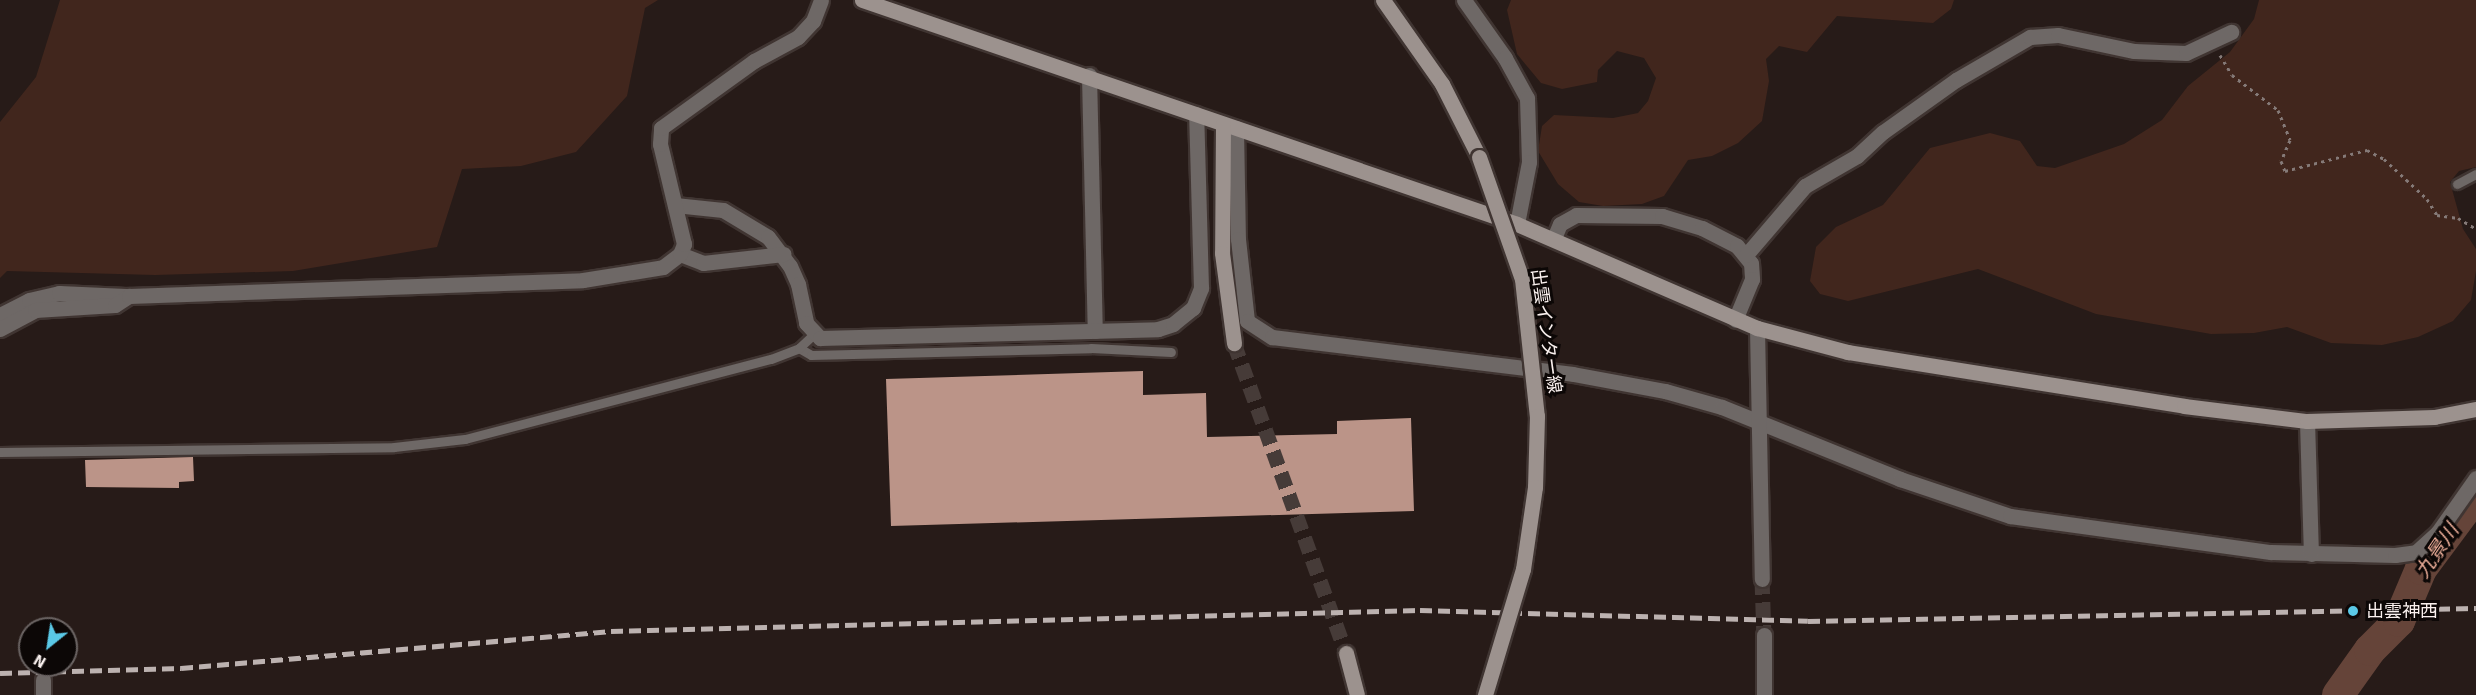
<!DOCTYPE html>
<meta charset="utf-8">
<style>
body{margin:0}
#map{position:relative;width:2476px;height:695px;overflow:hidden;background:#271b18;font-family:Signika,"Noto Sans JP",sans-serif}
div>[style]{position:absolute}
.green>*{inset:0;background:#41261d}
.river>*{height:32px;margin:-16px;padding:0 16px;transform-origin:16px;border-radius:16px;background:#654439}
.building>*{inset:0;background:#bb9488}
.street-tunnel>*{height:15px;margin-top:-7.5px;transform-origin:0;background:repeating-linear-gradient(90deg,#463b38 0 15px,transparent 0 23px)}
.secondary-tunnel>*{height:15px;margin-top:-7.5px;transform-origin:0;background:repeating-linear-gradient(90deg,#463b38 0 15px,transparent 0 23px)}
.path>*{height:3px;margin-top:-1.5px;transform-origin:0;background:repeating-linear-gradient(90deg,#857a78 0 3px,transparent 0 7.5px)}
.roads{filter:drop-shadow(2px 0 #403532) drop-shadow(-2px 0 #403532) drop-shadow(0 2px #403532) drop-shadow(0 -2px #403532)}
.lane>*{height:9px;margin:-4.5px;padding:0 4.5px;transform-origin:4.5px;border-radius:4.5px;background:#6e6866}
.street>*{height:15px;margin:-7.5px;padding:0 7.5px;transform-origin:7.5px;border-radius:7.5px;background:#6e6866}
.secondary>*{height:15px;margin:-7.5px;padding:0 7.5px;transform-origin:7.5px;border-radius:7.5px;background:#9c928e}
.rail>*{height:4.5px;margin-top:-2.25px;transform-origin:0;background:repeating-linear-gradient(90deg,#bcb2b0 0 12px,transparent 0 18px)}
.bridges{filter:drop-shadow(2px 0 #403532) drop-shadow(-2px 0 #403532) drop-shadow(0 2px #403532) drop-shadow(0 -2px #403532)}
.secondary-bridge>*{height:15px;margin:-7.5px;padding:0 7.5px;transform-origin:7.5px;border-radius:7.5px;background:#9c928e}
.dots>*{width:16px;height:16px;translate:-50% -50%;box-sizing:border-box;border:3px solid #0c0706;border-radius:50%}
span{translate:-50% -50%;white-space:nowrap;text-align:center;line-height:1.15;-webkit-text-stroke:6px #0c0706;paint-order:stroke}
.street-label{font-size:18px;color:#f9f0ee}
.poi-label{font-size:18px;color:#f9f0ee}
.left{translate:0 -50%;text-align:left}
.water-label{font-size:20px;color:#eeaf9a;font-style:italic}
.north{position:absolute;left:18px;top:617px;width:60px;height:60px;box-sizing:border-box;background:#0c0706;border:2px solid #6b6463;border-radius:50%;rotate:210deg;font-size:16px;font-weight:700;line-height:24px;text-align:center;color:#f9f0ee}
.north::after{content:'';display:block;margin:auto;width:21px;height:27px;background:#5ac8e6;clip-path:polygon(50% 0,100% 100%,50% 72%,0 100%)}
</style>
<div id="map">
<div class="green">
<i style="clip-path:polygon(60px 0,658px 0,645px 8px,627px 96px,576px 152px,521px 166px,462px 169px,437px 247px,293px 271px,155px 275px,7px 271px,0 278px,0 122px,36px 77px)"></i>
<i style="clip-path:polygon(1511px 0,1954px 0,1951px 9px,1933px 23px,1837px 16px,1807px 52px,1779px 46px,1766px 59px,1769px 81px,1762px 121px,1738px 143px,1712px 156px,1688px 160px,1664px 196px,1642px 204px,1603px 206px,1579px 202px,1558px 184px,1538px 151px,1542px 126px,1554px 115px,1613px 118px,1638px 113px,1648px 101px,1656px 78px,1644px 58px,1617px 51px,1598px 70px,1597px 82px,1562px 89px,1541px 83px,1517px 54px,1507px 10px)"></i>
<i style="clip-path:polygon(2259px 0,2476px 0,2476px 167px,2459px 171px,2450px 182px,2463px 229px,2476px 249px,2476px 271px,2471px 300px,2453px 321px,2418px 337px,2382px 345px,2331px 343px,2287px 327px,2254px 333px,2211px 334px,2096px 314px,1978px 269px,1848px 301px,1820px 294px,1810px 281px,1816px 247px,1836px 227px,1883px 205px,1930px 148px,1990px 133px,2020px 141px,2037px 166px,2055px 168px,2124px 144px,2162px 120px,2188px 86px,2230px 52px,2254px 19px)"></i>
</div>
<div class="river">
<i style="left:2338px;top:695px;width:55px;rotate:-54.6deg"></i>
<i style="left:2370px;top:650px;width:41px;rotate:-45deg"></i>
<i style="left:2399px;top:621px;width:56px;rotate:-67.1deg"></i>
<i style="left:2421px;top:569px;width:92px;rotate:-53.4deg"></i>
</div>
<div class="building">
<i style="clip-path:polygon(1143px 371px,1143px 395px,1206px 393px,1207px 437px,1337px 434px,1337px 421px,1411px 418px,1414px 511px,891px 526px,886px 379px)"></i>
<i style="clip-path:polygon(193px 457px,194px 481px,179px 482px,179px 488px,86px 487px,85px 460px)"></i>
</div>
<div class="street-tunnel">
<i style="left:1762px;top:579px;width:56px;rotate:88deg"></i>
</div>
<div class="secondary-tunnel">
<i style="left:1234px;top:343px;width:330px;rotate:70.1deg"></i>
</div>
<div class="path">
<i style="left:2220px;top:55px;width:23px;rotate:59deg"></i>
<i style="left:2232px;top:75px;width:58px;rotate:37.3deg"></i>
<i style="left:2278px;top:110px;width:32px;rotate:68deg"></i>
<i style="left:2290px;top:140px;width:23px;rotate:113deg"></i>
<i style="left:2281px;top:161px;width:11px;rotate:68deg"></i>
<i style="left:2285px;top:171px;width:85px;rotate:-14.4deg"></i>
<i style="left:2367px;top:150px;width:19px;rotate:28deg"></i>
<i style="left:2384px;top:159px;width:59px;rotate:42.9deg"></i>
<i style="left:2427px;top:199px;width:19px;rotate:58deg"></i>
<i style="left:2437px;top:215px;width:21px;rotate:8deg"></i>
<i style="left:2458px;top:218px;width:21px;rotate:31deg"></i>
</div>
<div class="roads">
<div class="lane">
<i style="left:2457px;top:184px;width:21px;rotate:-28deg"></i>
<i style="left:799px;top:348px;width:14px;rotate:30deg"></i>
<i style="left:811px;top:355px;width:280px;rotate:-1.4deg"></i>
<i style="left:1091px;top:348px;width:80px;rotate:2.9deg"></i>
<i style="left:0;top:452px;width:394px;rotate:-0.7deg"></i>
<i style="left:394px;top:447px;width:71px;rotate:-6.4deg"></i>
<i style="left:465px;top:439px;width:316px;rotate:-14.7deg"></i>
<i style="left:771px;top:359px;width:30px;rotate:-21deg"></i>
<i style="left:799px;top:348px;width:19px;rotate:-43deg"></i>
</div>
<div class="street">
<i style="left:1464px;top:0;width:71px;rotate:54.7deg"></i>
<i style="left:1505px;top:58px;width:46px;rotate:61.2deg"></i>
<i style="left:1527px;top:98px;width:64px;rotate:88.2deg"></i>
<i style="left:1529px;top:162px;width:63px;rotate:101deg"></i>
<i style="left:1089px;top:75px;width:256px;rotate:88.7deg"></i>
<i style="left:1236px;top:128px;width:111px;rotate:89deg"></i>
<i style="left:1238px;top:239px;width:82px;rotate:83.7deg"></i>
<i style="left:1247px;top:321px;width:30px;rotate:33deg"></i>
<i style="left:1272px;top:337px;width:303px;rotate:7deg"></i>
<i style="left:1573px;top:374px;width:94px;rotate:10.5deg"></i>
<i style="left:1665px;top:391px;width:59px;rotate:15.7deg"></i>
<i style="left:1722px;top:407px;width:192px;rotate:22deg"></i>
<i style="left:1900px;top:479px;width:116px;rotate:18.6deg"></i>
<i style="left:2010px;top:516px;width:263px;rotate:7.9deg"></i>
<i style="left:2271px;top:552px;width:124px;rotate:1.4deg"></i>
<i style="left:2395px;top:555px;width:21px;rotate:-8deg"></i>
<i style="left:2416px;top:552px;width:30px;rotate:-42deg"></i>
<i style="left:2438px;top:532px;width:66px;rotate:-54.9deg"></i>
<i style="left:675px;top:205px;width:48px;rotate:5.9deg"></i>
<i style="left:723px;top:210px;width:52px;rotate:31deg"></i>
<i style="left:768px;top:237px;width:36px;rotate:53deg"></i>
<i style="left:790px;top:266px;width:20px;rotate:66deg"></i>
<i style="left:798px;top:284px;width:40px;rotate:78deg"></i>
<i style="left:806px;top:323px;width:21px;rotate:47deg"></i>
<i style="left:820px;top:338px;width:338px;rotate:-1.5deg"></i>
<i style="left:1158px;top:329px;width:16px;rotate:-18deg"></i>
<i style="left:1173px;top:324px;width:26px;rotate:-39deg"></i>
<i style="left:1193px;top:308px;width:22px;rotate:-68deg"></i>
<i style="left:1201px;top:288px;width:174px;rotate:-91.6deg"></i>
<i style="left:1554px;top:238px;width:15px;rotate:-67deg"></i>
<i style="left:1560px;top:224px;width:18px;rotate:-29deg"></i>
<i style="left:1576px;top:215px;width:86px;rotate:0.7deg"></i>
<i style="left:1662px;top:216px;width:42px;rotate:16.7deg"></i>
<i style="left:1702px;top:228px;width:39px;rotate:27deg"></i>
<i style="left:1737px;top:246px;width:22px;rotate:51deg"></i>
<i style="left:1751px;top:263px;width:16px;rotate:86deg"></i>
<i style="left:1752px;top:279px;width:44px;rotate:112.5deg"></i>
<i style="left:680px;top:254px;width:25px;rotate:21deg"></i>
<i style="left:703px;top:263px;width:81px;rotate:-6.4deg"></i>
<i style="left:1746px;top:255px;width:91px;rotate:-49.5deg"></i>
<i style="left:1805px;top:186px;width:60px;rotate:-30deg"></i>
<i style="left:1857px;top:156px;width:35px;rotate:-43deg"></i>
<i style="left:1883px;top:132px;width:90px;rotate:-35.5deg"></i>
<i style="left:1956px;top:80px;width:86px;rotate:-30.2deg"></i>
<i style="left:2030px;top:37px;width:28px;rotate:-4deg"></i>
<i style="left:2058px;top:35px;width:78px;rotate:11.9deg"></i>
<i style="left:2134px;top:51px;width:52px;rotate:2.2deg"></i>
<i style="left:2186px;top:53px;width:50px;rotate:-25deg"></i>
<i style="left:0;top:315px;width:33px;rotate:-27deg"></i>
<i style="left:29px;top:300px;width:31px;rotate:-13deg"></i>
<i style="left:59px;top:293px;width:67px;rotate:2.6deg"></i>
<i style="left:1757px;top:328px;width:251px;rotate:88.9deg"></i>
<i style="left:0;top:329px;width:40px;rotate:-28deg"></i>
<i style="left:35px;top:310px;width:80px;rotate:-3.6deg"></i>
<i style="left:115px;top:305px;width:17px;rotate:-33deg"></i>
<i style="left:129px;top:296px;width:454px;rotate:-2deg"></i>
<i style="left:583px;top:280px;width:81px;rotate:-9.2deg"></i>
<i style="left:663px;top:267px;width:21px;rotate:-37deg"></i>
<i style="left:680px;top:254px;width:11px;rotate:-68deg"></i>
<i style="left:684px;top:244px;width:103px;rotate:-103.5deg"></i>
<i style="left:660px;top:144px;width:16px;rotate:-86deg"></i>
<i style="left:661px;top:128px;width:115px;rotate:-35.8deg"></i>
<i style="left:754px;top:61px;width:50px;rotate:-28.6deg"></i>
<i style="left:798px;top:37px;width:22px;rotate:-47deg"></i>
<i style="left:813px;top:21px;width:22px;rotate:-69deg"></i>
<i style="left:2307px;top:421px;width:133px;rotate:88.3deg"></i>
<i style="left:1764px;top:635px;width:60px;rotate:90deg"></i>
<i style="left:43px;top:680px;width:15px;rotate:90deg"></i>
</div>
<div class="secondary">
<i style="left:862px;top:0;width:692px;rotate:18.88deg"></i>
<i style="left:1517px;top:224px;width:262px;rotate:23.4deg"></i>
<i style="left:1757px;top:328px;width:94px;rotate:14.8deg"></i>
<i style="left:1848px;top:352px;width:340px;rotate:9.1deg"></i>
<i style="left:2184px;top:406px;width:124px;rotate:7deg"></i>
<i style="left:2307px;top:421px;width:127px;rotate:-1.8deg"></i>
<i style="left:2434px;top:417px;width:43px;rotate:-10.8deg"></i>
<i style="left:1383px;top:0;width:103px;rotate:54.9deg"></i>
<i style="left:1442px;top:84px;width:82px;rotate:63.1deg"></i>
<i style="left:1223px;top:124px;width:129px;rotate:90.4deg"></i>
<i style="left:1222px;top:253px;width:91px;rotate:82.4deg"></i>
<i style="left:1346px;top:653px;width:43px;rotate:75.3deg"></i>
</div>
</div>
<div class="rail">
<i style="left:0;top:673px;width:181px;rotate:-1.6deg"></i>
<i style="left:181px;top:668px;width:432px;rotate:-4.9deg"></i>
<i style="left:611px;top:631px;width:809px;rotate:-1.49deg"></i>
<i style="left:1420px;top:610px;width:388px;rotate:1.6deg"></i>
<i style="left:1808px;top:621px;width:668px;rotate:-1.11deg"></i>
</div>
<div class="bridges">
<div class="secondary-bridge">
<i style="left:1479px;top:157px;width:129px;rotate:70.6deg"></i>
<i style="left:1522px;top:279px;width:138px;rotate:83.8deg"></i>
<i style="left:1537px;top:416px;width:71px;rotate:91.6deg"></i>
<i style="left:1535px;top:487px;width:83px;rotate:98.3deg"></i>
<i style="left:1523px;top:569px;width:132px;rotate:106.8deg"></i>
</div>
</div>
<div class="dots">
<i style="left:2353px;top:611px;background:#5ac8e6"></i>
</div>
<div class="street-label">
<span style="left:1546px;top:331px;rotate:82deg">出雲インター線</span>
</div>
<div class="poi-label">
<span class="left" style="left:2366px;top:611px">出雲神西</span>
</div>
<div class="water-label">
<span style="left:2437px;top:551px;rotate:-56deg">九景川</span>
</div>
<div class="north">N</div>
</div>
